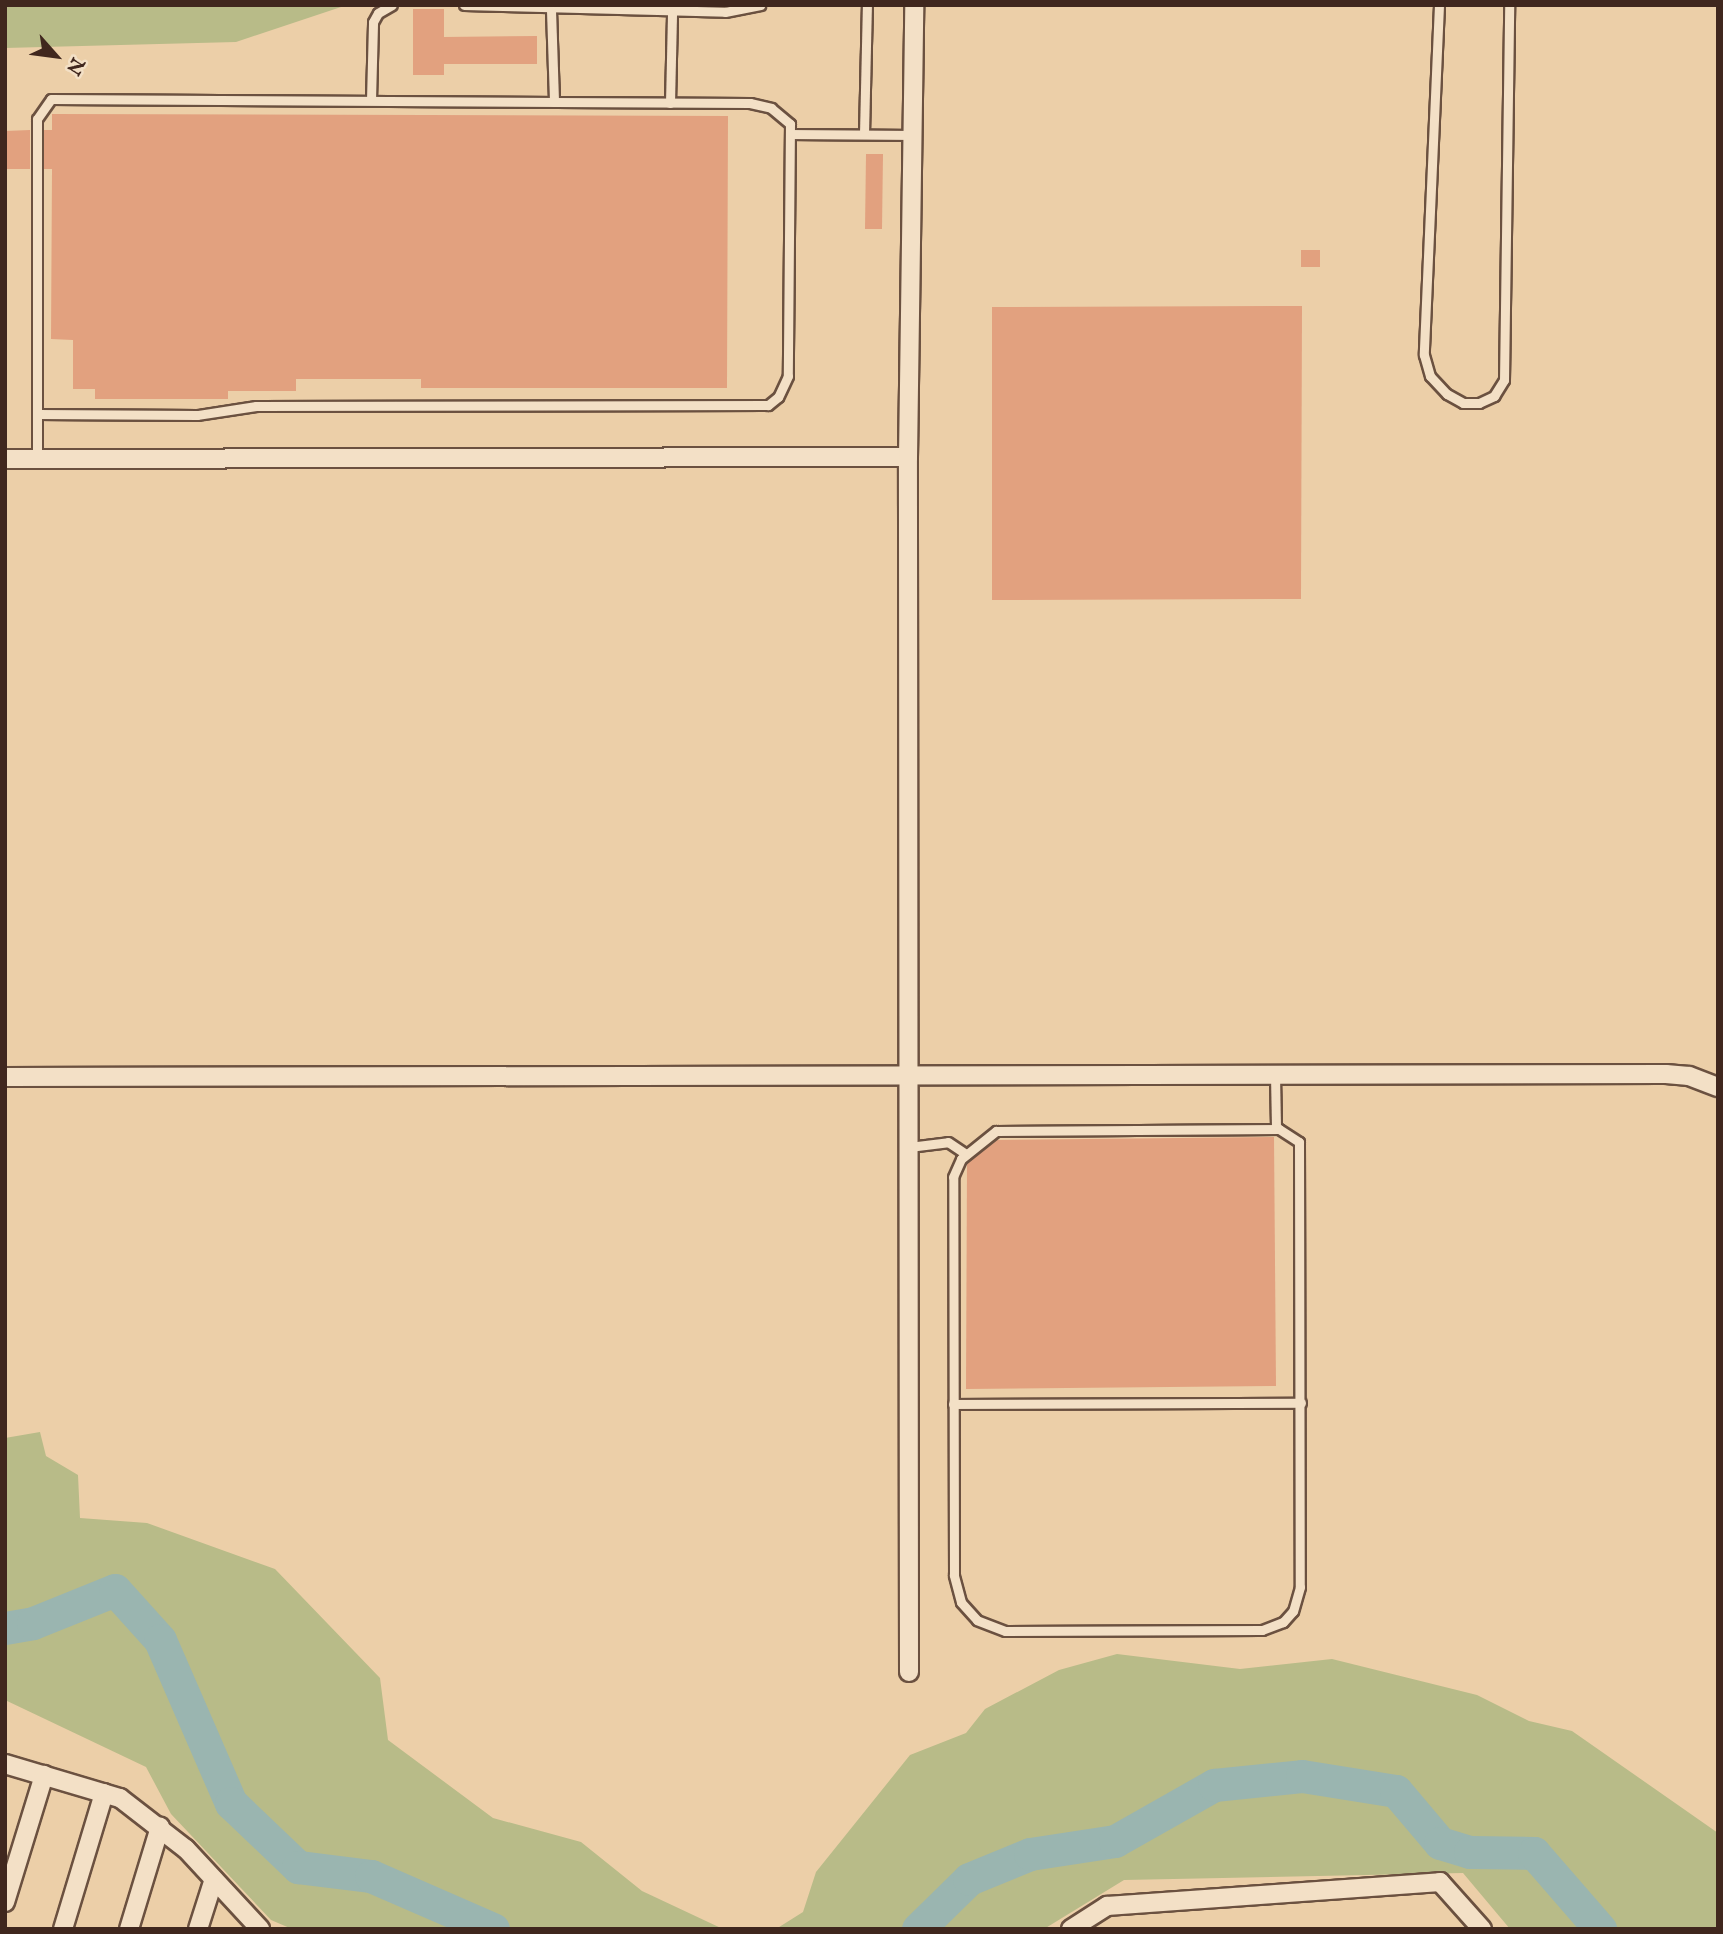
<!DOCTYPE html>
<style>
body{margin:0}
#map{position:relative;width:1723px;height:1934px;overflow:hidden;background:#eccfa8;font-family:"IM FELL English",serif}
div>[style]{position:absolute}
.green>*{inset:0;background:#b8bb88}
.river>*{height:33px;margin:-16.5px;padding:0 16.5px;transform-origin:16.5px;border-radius:16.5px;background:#9ab5b0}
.building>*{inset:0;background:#e2a17f}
.roads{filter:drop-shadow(2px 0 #6b5140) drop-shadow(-2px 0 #6b5140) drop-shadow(0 2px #6b5140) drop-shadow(0 -2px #6b5140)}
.service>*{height:9px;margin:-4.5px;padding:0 4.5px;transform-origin:4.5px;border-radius:4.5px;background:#f3e0c6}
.minor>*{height:18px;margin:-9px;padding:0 9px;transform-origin:9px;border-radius:9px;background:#f3e0c6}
span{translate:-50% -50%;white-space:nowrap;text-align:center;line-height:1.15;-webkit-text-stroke:6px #f3e0c6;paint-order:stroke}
.frame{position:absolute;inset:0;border:7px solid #40271e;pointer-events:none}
.north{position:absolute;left:21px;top:21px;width:70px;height:70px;-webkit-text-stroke:5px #f3e0c6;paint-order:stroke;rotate:118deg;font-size:19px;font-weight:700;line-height:28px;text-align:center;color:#40271e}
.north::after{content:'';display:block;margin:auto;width:24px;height:32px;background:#40271e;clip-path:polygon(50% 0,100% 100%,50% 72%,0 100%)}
</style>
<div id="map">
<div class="green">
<i style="clip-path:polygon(5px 5px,347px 5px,236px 42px,5px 48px)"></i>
<i style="clip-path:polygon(40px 1432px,46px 1456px,78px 1475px,80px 1518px,147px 1523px,275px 1569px,380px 1678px,388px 1740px,493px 1818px,581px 1842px,642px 1891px,723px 1929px,292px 1929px,271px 1920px,171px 1814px,146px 1767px,5px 1700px,5px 1438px)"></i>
<i style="clip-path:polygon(1117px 1654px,1240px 1669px,1332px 1659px,1477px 1695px,1529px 1721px,1572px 1731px,1718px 1833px,1718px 1929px,1510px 1929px,1463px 1873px,1124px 1880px,1044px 1929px,776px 1929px,803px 1912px,816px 1872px,910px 1755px,966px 1733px,985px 1709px,1059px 1670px)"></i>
</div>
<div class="river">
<i style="left:5px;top:1628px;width:28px;rotate:-10deg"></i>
<i style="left:33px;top:1623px;width:88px;rotate:-21.9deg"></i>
<i style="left:115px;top:1590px;width:67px;rotate:48deg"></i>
<i style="left:160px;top:1640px;width:178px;rotate:66.5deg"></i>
<i style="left:231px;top:1803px;width:93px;rotate:43.7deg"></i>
<i style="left:298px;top:1867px;width:74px;rotate:7deg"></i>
<i style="left:371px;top:1876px;width:133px;rotate:23.5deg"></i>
<i style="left:918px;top:1929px;width:71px;rotate:-44.4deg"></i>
<i style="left:969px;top:1879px;width:66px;rotate:-22.3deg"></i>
<i style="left:1030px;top:1854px;width:86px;rotate:-8.7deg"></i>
<i style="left:1115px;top:1841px;width:114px;rotate:-29.5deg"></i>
<i style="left:1214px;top:1785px;width:88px;rotate:-5.8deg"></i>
<i style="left:1302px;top:1776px;width:95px;rotate:9.1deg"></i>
<i style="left:1396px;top:1791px;width:68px;rotate:49.8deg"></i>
<i style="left:1440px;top:1843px;width:31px;rotate:17deg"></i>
<i style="left:1470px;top:1852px;width:64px;rotate:0.9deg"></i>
<i style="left:1534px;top:1853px;width:101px;rotate:49deg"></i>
</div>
<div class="building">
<i style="clip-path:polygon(413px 9px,444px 9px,444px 37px,537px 36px,537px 64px,444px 64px,444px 75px,413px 75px)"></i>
<i style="clip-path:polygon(52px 114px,728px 116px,727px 388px,421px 388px,421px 379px,296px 379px,296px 391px,228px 391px,228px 399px,95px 399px,95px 389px,73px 389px,73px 340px,51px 339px,52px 169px,44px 169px,44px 130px,52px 130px)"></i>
<i style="clip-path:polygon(30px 130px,30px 169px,5px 169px,5px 131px)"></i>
<i style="clip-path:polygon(866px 154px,883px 154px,882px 229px,865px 229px)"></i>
<i style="clip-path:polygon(1301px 250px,1320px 250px,1320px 267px,1301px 267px)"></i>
<i style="clip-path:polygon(1302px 306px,1301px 599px,992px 600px,992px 307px)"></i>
<i style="clip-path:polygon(1274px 1137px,1276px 1386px,966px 1389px,967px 1163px,997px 1140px)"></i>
</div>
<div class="roads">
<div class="service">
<i style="left:464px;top:5px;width:261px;rotate:1.5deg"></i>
<i style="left:725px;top:12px;width:36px;rotate:-11deg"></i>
<i style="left:1439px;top:5px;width:350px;rotate:92.5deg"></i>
<i style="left:1424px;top:355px;width:22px;rotate:74deg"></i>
<i style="left:1430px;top:376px;width:25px;rotate:47deg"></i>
<i style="left:1447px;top:394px;width:18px;rotate:29deg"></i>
<i style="left:1463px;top:403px;width:16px"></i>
<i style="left:1479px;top:403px;width:17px;rotate:-25deg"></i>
<i style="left:1494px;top:396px;width:19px;rotate:-58deg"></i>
<i style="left:1504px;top:380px;width:375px;rotate:-89.2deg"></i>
<i style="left:551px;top:10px;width:92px;rotate:88.1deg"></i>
<i style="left:371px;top:100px;width:78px;rotate:-88.5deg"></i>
<i style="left:373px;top:22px;width:10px;rotate:-61deg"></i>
<i style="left:378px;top:13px;width:16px;rotate:-30deg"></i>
<i style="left:670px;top:103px;width:91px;rotate:-88.7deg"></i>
<i style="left:792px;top:134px;width:120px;rotate:0.5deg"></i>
<i style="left:864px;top:134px;width:129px;rotate:-88.7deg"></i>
<i style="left:37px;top:459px;width:340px;rotate:-90deg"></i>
<i style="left:37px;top:119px;width:24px;rotate:-55deg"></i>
<i style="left:51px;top:99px;width:699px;rotate:0.33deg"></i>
<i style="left:750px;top:103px;width:22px;rotate:13deg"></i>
<i style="left:771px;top:108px;width:25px;rotate:40deg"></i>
<i style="left:790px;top:124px;width:252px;rotate:90.5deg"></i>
<i style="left:788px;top:376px;width:23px;rotate:115deg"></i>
<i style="left:778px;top:397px;width:13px;rotate:141deg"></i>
<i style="left:768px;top:405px;width:512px;rotate:179.89deg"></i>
<i style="left:256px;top:406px;width:60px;rotate:171.3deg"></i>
<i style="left:197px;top:415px;width:159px;rotate:-179.6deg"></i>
<i style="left:1275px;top:1075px;width:54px;rotate:88.9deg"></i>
<i style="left:996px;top:1131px;width:283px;rotate:-0.4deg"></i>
<i style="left:1279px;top:1129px;width:24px;rotate:33deg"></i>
<i style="left:1299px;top:1142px;width:445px;rotate:89.9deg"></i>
<i style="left:1300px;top:1587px;width:25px;rotate:106deg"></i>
<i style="left:1293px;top:1611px;width:15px;rotate:132deg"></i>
<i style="left:1283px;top:1622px;width:22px;rotate:159deg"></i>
<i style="left:1262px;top:1630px;width:257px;rotate:179.8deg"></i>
<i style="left:1005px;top:1631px;width:30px;rotate:-159deg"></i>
<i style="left:977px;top:1620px;width:24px;rotate:-132deg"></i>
<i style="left:961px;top:1602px;width:28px;rotate:-105deg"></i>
<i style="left:954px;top:1575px;width:398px;rotate:-90.1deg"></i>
<i style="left:953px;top:1177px;width:20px;rotate:-66deg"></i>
<i style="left:961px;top:1159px;width:45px;rotate:-38.7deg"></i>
<i style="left:909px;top:1147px;width:39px;rotate:-7deg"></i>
<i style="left:948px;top:1142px;width:22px;rotate:34deg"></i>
<i style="left:953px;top:1404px;width:348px;rotate:-0.2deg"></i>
</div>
<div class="minor">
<i style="left:5px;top:459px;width:903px;rotate:-0.13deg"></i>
<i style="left:5px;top:1077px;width:1661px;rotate:-0.1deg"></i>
<i style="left:1666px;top:1074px;width:23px;rotate:5deg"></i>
<i style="left:1689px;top:1076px;width:31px;rotate:21deg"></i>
<i style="left:909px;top:1672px;width:1215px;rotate:-90.05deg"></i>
<i style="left:908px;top:457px;width:452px;rotate:-89.2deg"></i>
<i style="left:5px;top:1764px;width:120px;rotate:16.5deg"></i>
<i style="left:120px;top:1798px;width:83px;rotate:37.7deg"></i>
<i style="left:186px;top:1849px;width:109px;rotate:47.2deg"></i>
<i style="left:5px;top:1902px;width:133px;rotate:-72.9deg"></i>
<i style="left:63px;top:1929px;width:142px;rotate:-73.2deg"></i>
<i style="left:129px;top:1929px;width:107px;rotate:-73.1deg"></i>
<i style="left:198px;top:1929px;width:52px;rotate:-72.3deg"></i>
<i style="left:1071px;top:1929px;width:43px;rotate:-32.6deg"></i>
<i style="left:1107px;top:1906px;width:334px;rotate:-4.1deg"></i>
<i style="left:1440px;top:1882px;width:63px;rotate:48.2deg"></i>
</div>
</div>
<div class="frame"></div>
<div class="north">N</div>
</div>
